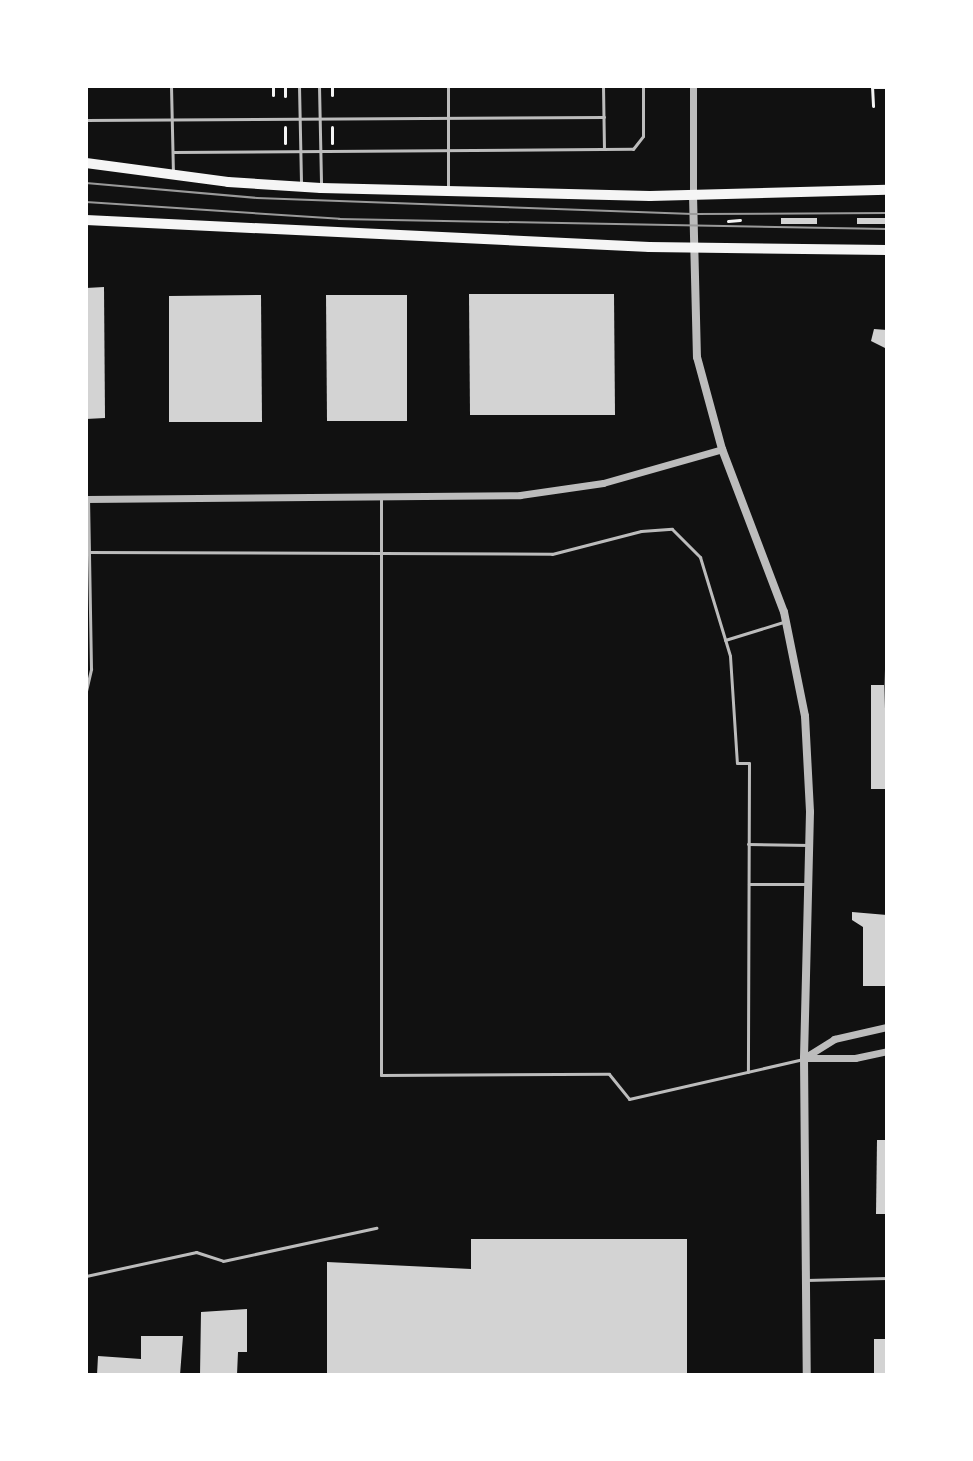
<!DOCTYPE html>
<style>
body{margin:0}
#map{position:relative;width:973px;height:1461px;overflow:hidden;background:#111;font-family:"Roboto Condensed",sans-serif}
div>[style]{position:absolute}
.building>*{inset:0;background:#d3d3d3}
.path>*{height:3px;margin:-1.5px;padding:0 1.5px;transform-origin:1.5px;border-radius:1.5px;background:#f5f5f5}
.service>*{height:3px;margin:-1.5px;padding:0 1.5px;transform-origin:1.5px;border-radius:1.5px;background:#bcbcbc}
.minor>*{height:7px;margin:-3.5px;padding:0 3.5px;transform-origin:3.5px;border-radius:3.5px;background:#bcbcbc}
.tertiary>*{height:8px;margin:-4px;padding:0 4px;transform-origin:4px;border-radius:4px;background:#bcbcbc}
.secondary>*{height:10px;margin:-5px;padding:0 5px;transform-origin:5px;border-radius:5px;background:#f5f5f5}
.tram>*{height:2px;margin:-1px;padding:0 1px;transform-origin:1px;border-radius:1px;background:#9a9a9a}
span{translate:-50% -50%;white-space:nowrap;text-align:center;line-height:1.15;-webkit-text-stroke:8px #fff;paint-order:stroke}
.frame{position:absolute;inset:0;border:88px solid #fff;pointer-events:none}
</style>
<div id="map">
<div class="building">
<i style="clip-path:polygon(781px 218px,817px 218px,817px 224px,781px 224px)"></i>
<i style="clip-path:polygon(857px 218px,887px 218px,887px 224px,857px 224px)"></i>
<i style="clip-path:polygon(104px 287px,105px 418px,86px 419px,86px 288px)"></i>
<i style="clip-path:polygon(469px 294px,614px 294px,615px 415px,470px 415px)"></i>
<i style="clip-path:polygon(261px 295px,262px 422px,169px 422px,169px 296px)"></i>
<i style="clip-path:polygon(326px 295px,407px 295px,407px 421px,327px 421px)"></i>
<i style="clip-path:polygon(874px 329px,887px 330px,887px 349px,871px 341px)"></i>
<i style="clip-path:polygon(884px 669px,887px 789px,871px 789px,871px 685px,884px 685px)"></i>
<i style="clip-path:polygon(852px 912px,887px 915px,887px 986px,863px 986px,863px 927px,852px 920px)"></i>
<i style="clip-path:polygon(877px 1140px,887px 1140px,887px 1214px,876px 1214px)"></i>
<i style="clip-path:polygon(471px 1239px,687px 1239px,687px 1375px,327px 1375px,327px 1262px,471px 1269px)"></i>
<i style="clip-path:polygon(247px 1309px,247px 1352px,238px 1352px,237px 1375px,200px 1375px,201px 1312px)"></i>
<i style="clip-path:polygon(141px 1336px,183px 1336px,180px 1375px,97px 1375px,98px 1356px,141px 1359px)"></i>
<i style="clip-path:polygon(874px 1339px,887px 1339px,887px 1375px,874px 1375px)"></i>
</div>
<div class="path">
<i style="left:285px;top:86px;width:10px;rotate:90deg"></i>
<i style="left:872px;top:86px;width:20px;rotate:87deg"></i>
<i style="left:872px;top:87px;width:15px"></i>
<i style="left:273px;top:95px;width:9px;rotate:-90deg"></i>
<i style="left:332px;top:95px;width:9px;rotate:-90deg"></i>
<i style="left:285px;top:127px;width:16px;rotate:90deg"></i>
<i style="left:332px;top:127px;width:16px;rotate:90deg"></i>
<i style="left:728px;top:221px;width:12px;rotate:-5deg"></i>
</div>
<div class="service">
<i style="left:171px;top:86px;width:85px;rotate:88.7deg"></i>
<i style="left:299px;top:86px;width:96px;rotate:88.8deg"></i>
<i style="left:319px;top:86px;width:98px;rotate:88.8deg"></i>
<i style="left:448px;top:86px;width:103px;rotate:90deg"></i>
<i style="left:603px;top:86px;width:63px;rotate:89.1deg"></i>
<i style="left:86px;top:120px;width:518px;rotate:-0.33deg"></i>
<i style="left:173px;top:152px;width:460px;rotate:-0.4deg"></i>
<i style="left:633px;top:149px;width:16px;rotate:-52deg"></i>
<i style="left:643px;top:136px;width:50px;rotate:-90deg"></i>
<i style="left:381px;top:498px;width:577px;rotate:90deg"></i>
<i style="left:381px;top:1075px;width:228px;rotate:-0.3deg"></i>
<i style="left:609px;top:1074px;width:32px;rotate:51deg"></i>
<i style="left:629px;top:1099px;width:180px;rotate:-12.9deg"></i>
<i style="left:86px;top:552px;width:466px;rotate:0.2deg"></i>
<i style="left:552px;top:554px;width:92px;rotate:-14.5deg"></i>
<i style="left:641px;top:531px;width:31px;rotate:-4deg"></i>
<i style="left:672px;top:529px;width:40px;rotate:45deg"></i>
<i style="left:700px;top:557px;width:103px;rotate:73.1deg"></i>
<i style="left:730px;top:656px;width:107px;rotate:86.3deg"></i>
<i style="left:737px;top:763px;width:12px"></i>
<i style="left:749px;top:763px;width:309px;rotate:90.2deg"></i>
<i style="left:725px;top:640px;width:61px;rotate:-17.2deg"></i>
<i style="left:86px;top:691px;width:23px;rotate:-77deg"></i>
<i style="left:91px;top:669px;width:170px;rotate:-91deg"></i>
<i style="left:748px;top:844px;width:61px;rotate:0.9deg"></i>
<i style="left:749px;top:884px;width:56px"></i>
<i style="left:86px;top:1276px;width:113px;rotate:-12.3deg"></i>
<i style="left:196px;top:1252px;width:28px;rotate:18deg"></i>
<i style="left:223px;top:1261px;width:157px;rotate:-12.2deg"></i>
<i style="left:806px;top:1280px;width:81px;rotate:-1.4deg"></i>
</div>
<div class="minor">
<i style="left:693px;top:86px;width:109px;rotate:90deg"></i>
<i style="left:86px;top:499px;width:434px;rotate:-0.5deg"></i>
<i style="left:520px;top:495px;width:84px;rotate:-8.2deg"></i>
<i style="left:603px;top:483px;width:124px;rotate:-15.9deg"></i>
<i style="left:804px;top:1058px;width:36px;rotate:-32deg"></i>
<i style="left:834px;top:1039px;width:54px;rotate:-12.8deg"></i>
<i style="left:807px;top:1058px;width:48px"></i>
<i style="left:855px;top:1058px;width:33px;rotate:-12deg"></i>
</div>
<div class="tertiary">
<i style="left:693px;top:195px;width:162px;rotate:88.6deg"></i>
<i style="left:697px;top:357px;width:95px;rotate:74.8deg"></i>
<i style="left:722px;top:449px;width:174px;rotate:69.2deg"></i>
<i style="left:784px;top:612px;width:106px;rotate:78.6deg"></i>
<i style="left:805px;top:716px;width:96px;rotate:87deg"></i>
<i style="left:810px;top:812px;width:246px;rotate:91.4deg"></i>
<i style="left:804px;top:1058px;width:317px;rotate:89.5deg"></i>
</div>
<div class="secondary">
<i style="left:86px;top:163px;width:143px;rotate:7.6deg"></i>
<i style="left:228px;top:182px;width:93px;rotate:3.7deg"></i>
<i style="left:321px;top:188px;width:329px;rotate:1.4deg"></i>
<i style="left:650px;top:196px;width:237px;rotate:-1.5deg"></i>
<i style="left:86px;top:220px;width:564px;rotate:2.75deg"></i>
<i style="left:649px;top:247px;width:238px;rotate:0.7deg"></i>
</div>
<div class="tram">
<i style="left:86px;top:183px;width:172px;rotate:5deg"></i>
<i style="left:257px;top:198px;width:436px;rotate:2.1deg"></i>
<i style="left:693px;top:214px;width:194px;rotate:-0.3deg"></i>
<i style="left:86px;top:202px;width:254px;rotate:3.8deg"></i>
<i style="left:339px;top:219px;width:548px;rotate:1.05deg"></i>
</div>
<div class="frame"></div>
</div>
